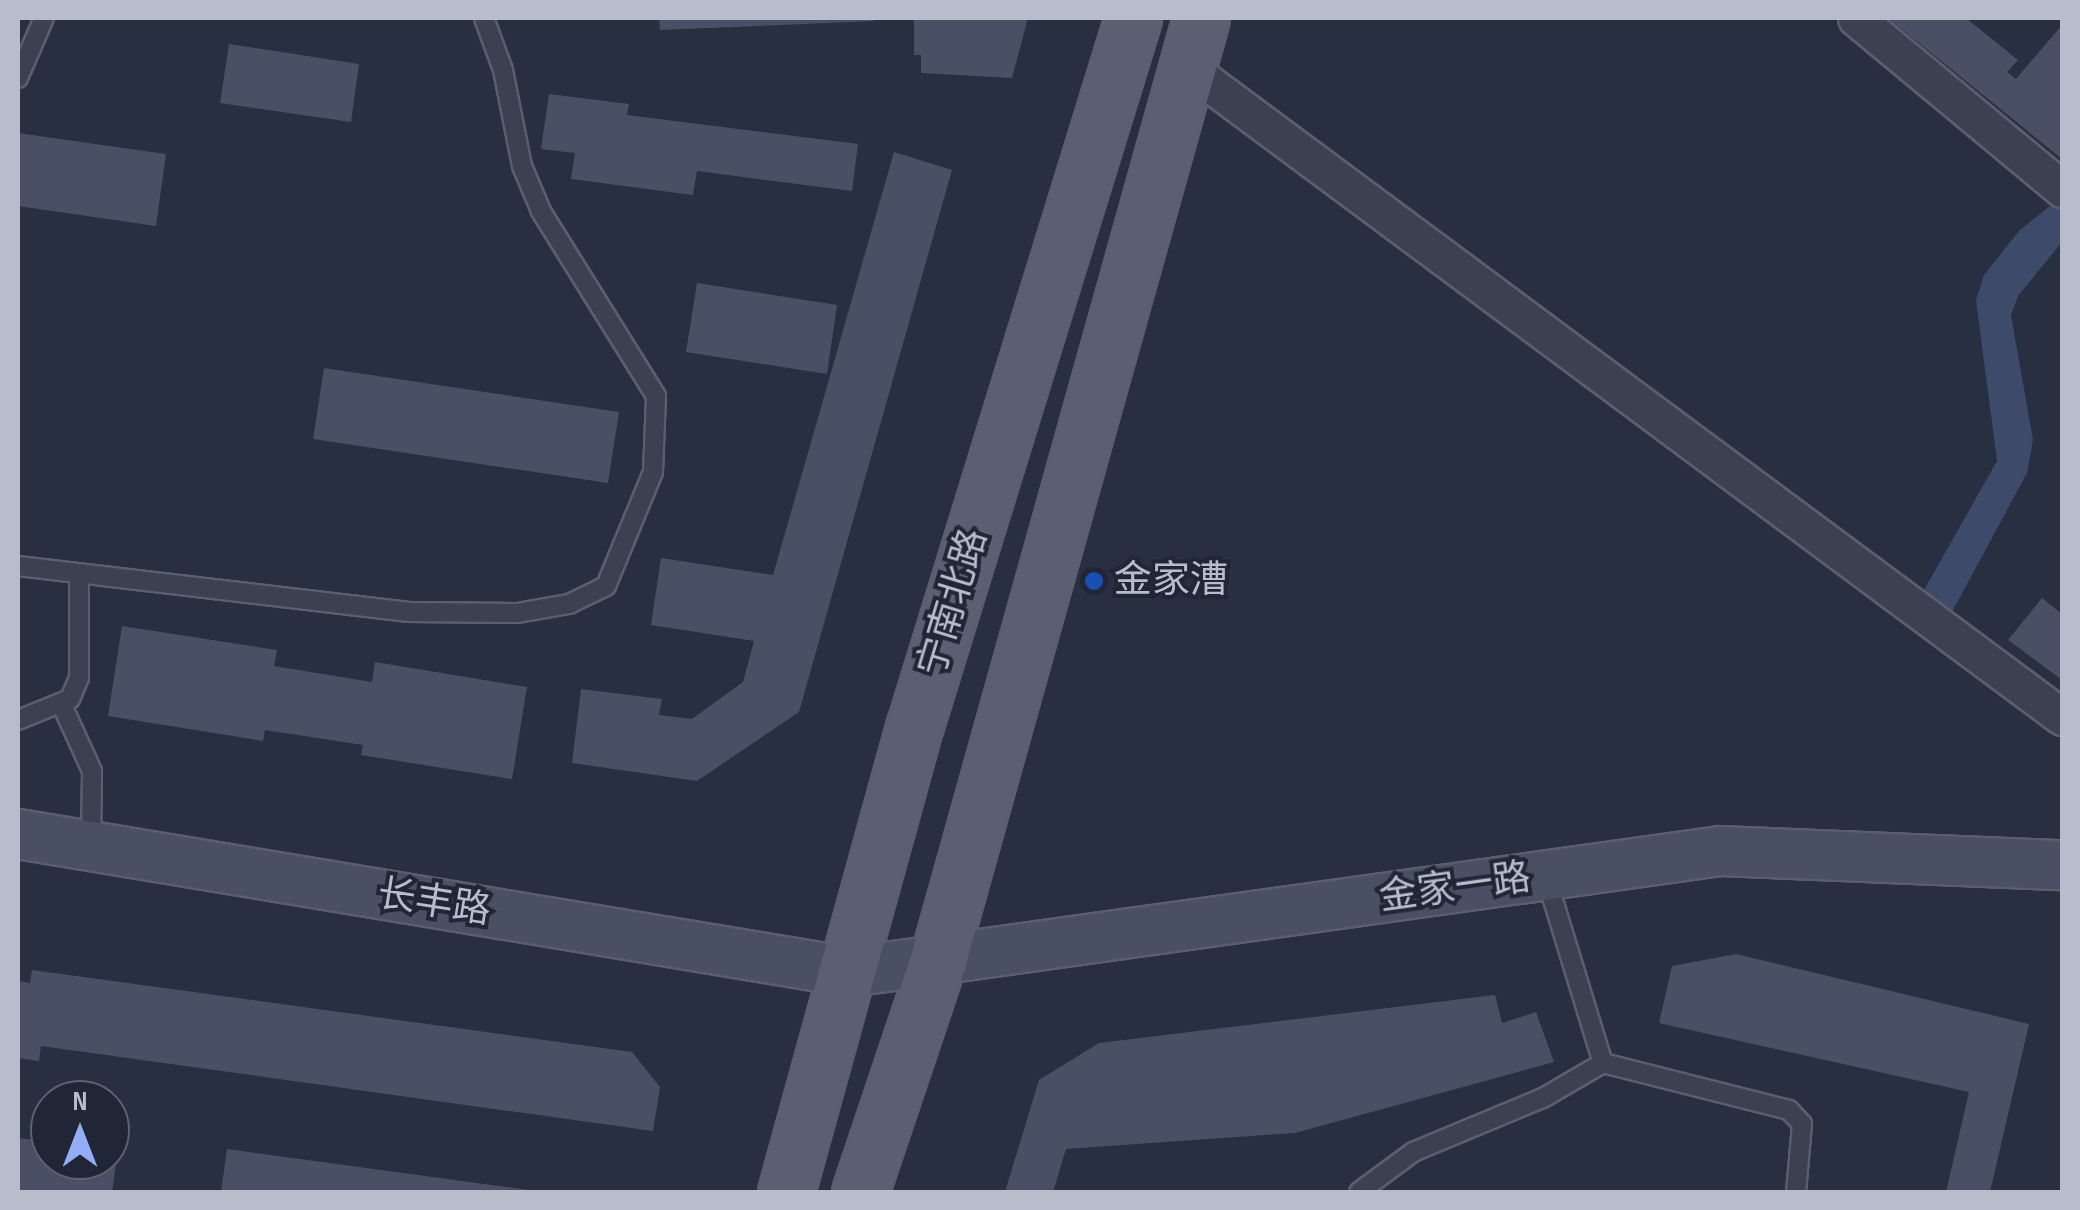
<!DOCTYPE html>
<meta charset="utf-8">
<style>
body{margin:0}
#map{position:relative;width:2080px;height:1210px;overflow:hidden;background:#272f41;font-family:"Sofia Sans Condensed","Noto Sans SC",sans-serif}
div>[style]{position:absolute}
.water>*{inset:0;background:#3e4a69}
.building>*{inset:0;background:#495065}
.roads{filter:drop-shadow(2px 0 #5a5f6e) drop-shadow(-2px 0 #5a5f6e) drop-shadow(0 2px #5a5f6e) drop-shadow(0 -2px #5a5f6e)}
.lane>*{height:18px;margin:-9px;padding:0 9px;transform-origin:9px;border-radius:9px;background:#3c4151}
.street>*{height:35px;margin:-17.5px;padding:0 17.5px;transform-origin:17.5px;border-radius:17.5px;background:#3c4151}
.secondary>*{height:48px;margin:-24px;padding:0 24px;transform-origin:24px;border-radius:24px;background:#4a5064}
.primary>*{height:55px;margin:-27.5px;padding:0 27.5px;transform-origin:27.5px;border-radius:27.5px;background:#5a6071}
.dots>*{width:28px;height:28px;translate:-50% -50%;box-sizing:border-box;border:5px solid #202636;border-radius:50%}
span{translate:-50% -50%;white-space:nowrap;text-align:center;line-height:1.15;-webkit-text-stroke:8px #202636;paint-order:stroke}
.poi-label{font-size:38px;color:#b9bdcb}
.left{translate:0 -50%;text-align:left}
.street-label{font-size:38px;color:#b9bdcb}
.frame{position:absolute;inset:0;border:20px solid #b9bdcb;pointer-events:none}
.north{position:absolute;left:30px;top:1080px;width:100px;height:100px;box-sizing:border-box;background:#202636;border:2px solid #5d6272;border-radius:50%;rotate:0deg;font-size:28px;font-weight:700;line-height:40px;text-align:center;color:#b9bdcb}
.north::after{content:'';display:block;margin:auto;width:35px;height:45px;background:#94acf4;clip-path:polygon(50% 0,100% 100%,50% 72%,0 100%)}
</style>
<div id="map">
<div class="water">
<i style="clip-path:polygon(2062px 196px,2062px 242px,2018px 296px,2011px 315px,2033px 440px,2027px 473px,1952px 612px,1924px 590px,1997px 461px,1976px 300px,1984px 275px,2019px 231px)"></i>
</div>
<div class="building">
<i style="clip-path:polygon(659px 18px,873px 18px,874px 21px,660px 30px)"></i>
<i style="clip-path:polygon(914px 18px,1028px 18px,1012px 78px,921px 73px,921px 55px,914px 55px)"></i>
<i style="clip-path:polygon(1888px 18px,1966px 18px,2018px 60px,2007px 72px,2016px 79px,2062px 25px,2062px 159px)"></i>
<i style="clip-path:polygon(229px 44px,359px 64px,351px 122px,220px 103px)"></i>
<i style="clip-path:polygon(549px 94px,629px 104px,627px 115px,858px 144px,852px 191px,697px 171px,693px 195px,571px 179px,575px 153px,541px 149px)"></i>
<i style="clip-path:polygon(18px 133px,166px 154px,156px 226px,18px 206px)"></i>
<i style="clip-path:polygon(894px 152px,952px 170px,799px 712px,697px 781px,572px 763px,581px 689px,662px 699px,659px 715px,692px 719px,743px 682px,754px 641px,651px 625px,661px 558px,773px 575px)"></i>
<i style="clip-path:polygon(697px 283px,837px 305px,827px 374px,686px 352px)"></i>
<i style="clip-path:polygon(324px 368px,619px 412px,608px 483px,313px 439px)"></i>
<i style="clip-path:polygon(2042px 598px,2062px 614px,2062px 680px,2008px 640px)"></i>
<i style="clip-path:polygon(122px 626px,277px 650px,274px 666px,372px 682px,375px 662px,527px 687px,512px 779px,361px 755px,363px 745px,265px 730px,263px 741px,108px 716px)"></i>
<i style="clip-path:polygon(1736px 954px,2029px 1024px,1990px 1192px,1946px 1192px,1969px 1092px,1659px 1023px,1672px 966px)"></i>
<i style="clip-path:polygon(32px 970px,632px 1052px,660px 1087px,653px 1131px,41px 1046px,39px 1061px,18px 1058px,18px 981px,30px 983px)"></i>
<i style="clip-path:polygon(1495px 995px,1502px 1023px,1536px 1012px,1554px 1062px,1295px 1133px,1066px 1149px,1053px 1192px,1005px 1192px,1039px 1080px,1099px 1043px)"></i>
<i style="clip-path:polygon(18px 1138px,50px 1142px,50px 1160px,110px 1160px,110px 1150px,118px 1151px,112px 1192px,18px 1192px)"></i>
<i style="clip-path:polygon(227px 1149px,529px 1190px,529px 1192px,221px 1192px)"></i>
</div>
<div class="roads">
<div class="lane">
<i style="left:18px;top:78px;width:65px;rotate:-66.6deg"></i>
<i style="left:18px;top:566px;width:394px;rotate:6.7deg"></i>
<i style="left:409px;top:612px;width:109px;rotate:0.5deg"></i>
<i style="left:518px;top:613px;width:52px;rotate:-10deg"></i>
<i style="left:569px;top:604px;width:41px;rotate:-25.9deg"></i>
<i style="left:606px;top:586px;width:123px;rotate:-67.6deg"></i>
<i style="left:653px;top:472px;width:76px;rotate:-87.7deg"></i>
<i style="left:656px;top:396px;width:218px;rotate:-121.9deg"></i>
<i style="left:541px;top:211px;width:49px;rotate:-112.9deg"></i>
<i style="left:522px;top:166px;width:98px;rotate:-101.2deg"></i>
<i style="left:503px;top:70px;width:55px;rotate:-110.1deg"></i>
<i style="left:61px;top:703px;width:75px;rotate:65.5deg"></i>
<i style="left:92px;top:771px;width:75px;rotate:90.8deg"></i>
<i style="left:18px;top:720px;width:56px;rotate:-22deg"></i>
<i style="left:70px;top:699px;width:23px;rotate:-67deg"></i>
<i style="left:79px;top:678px;width:103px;rotate:-90deg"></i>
<i style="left:1546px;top:877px;width:195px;rotate:73deg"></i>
<i style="left:1359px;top:1192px;width:67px;rotate:-36.5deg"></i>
<i style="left:1413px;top:1152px;width:141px;rotate:-22.6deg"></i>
<i style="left:1543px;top:1098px;width:69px;rotate:-30.3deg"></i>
<i style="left:1603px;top:1063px;width:192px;rotate:14.2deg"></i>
<i style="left:1789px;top:1110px;width:19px;rotate:47deg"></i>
<i style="left:1802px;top:1124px;width:68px;rotate:95deg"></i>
</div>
<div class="street">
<i style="left:1856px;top:18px;width:268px;rotate:39.7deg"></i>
<i style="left:1187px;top:67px;width:1090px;rotate:36.61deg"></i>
</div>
<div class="secondary">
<i style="left:18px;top:834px;width:843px;rotate:9.42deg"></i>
<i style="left:850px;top:972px;width:879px;rotate:-7.91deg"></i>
<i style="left:1721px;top:851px;width:341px;rotate:2.4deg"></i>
</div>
<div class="primary">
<i style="left:786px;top:1192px;width:484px;rotate:-74.6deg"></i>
<i style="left:915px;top:725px;width:740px;rotate:-72.86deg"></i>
<i style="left:860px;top:1192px;width:245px;rotate:-71.4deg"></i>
<i style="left:938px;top:960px;width:978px;rotate:-74.4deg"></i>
</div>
</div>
<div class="dots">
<i style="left:1094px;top:581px;background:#1a4fb4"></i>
</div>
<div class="poi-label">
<span class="left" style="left:1114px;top:581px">金家漕</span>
</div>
<div class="street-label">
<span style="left:953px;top:603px;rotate:-73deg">宁南北路</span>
<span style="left:1455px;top:888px;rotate:-8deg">金家一路</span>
<span style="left:434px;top:903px;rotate:9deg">长丰路</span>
</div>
<div class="frame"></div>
<div class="north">N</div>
</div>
